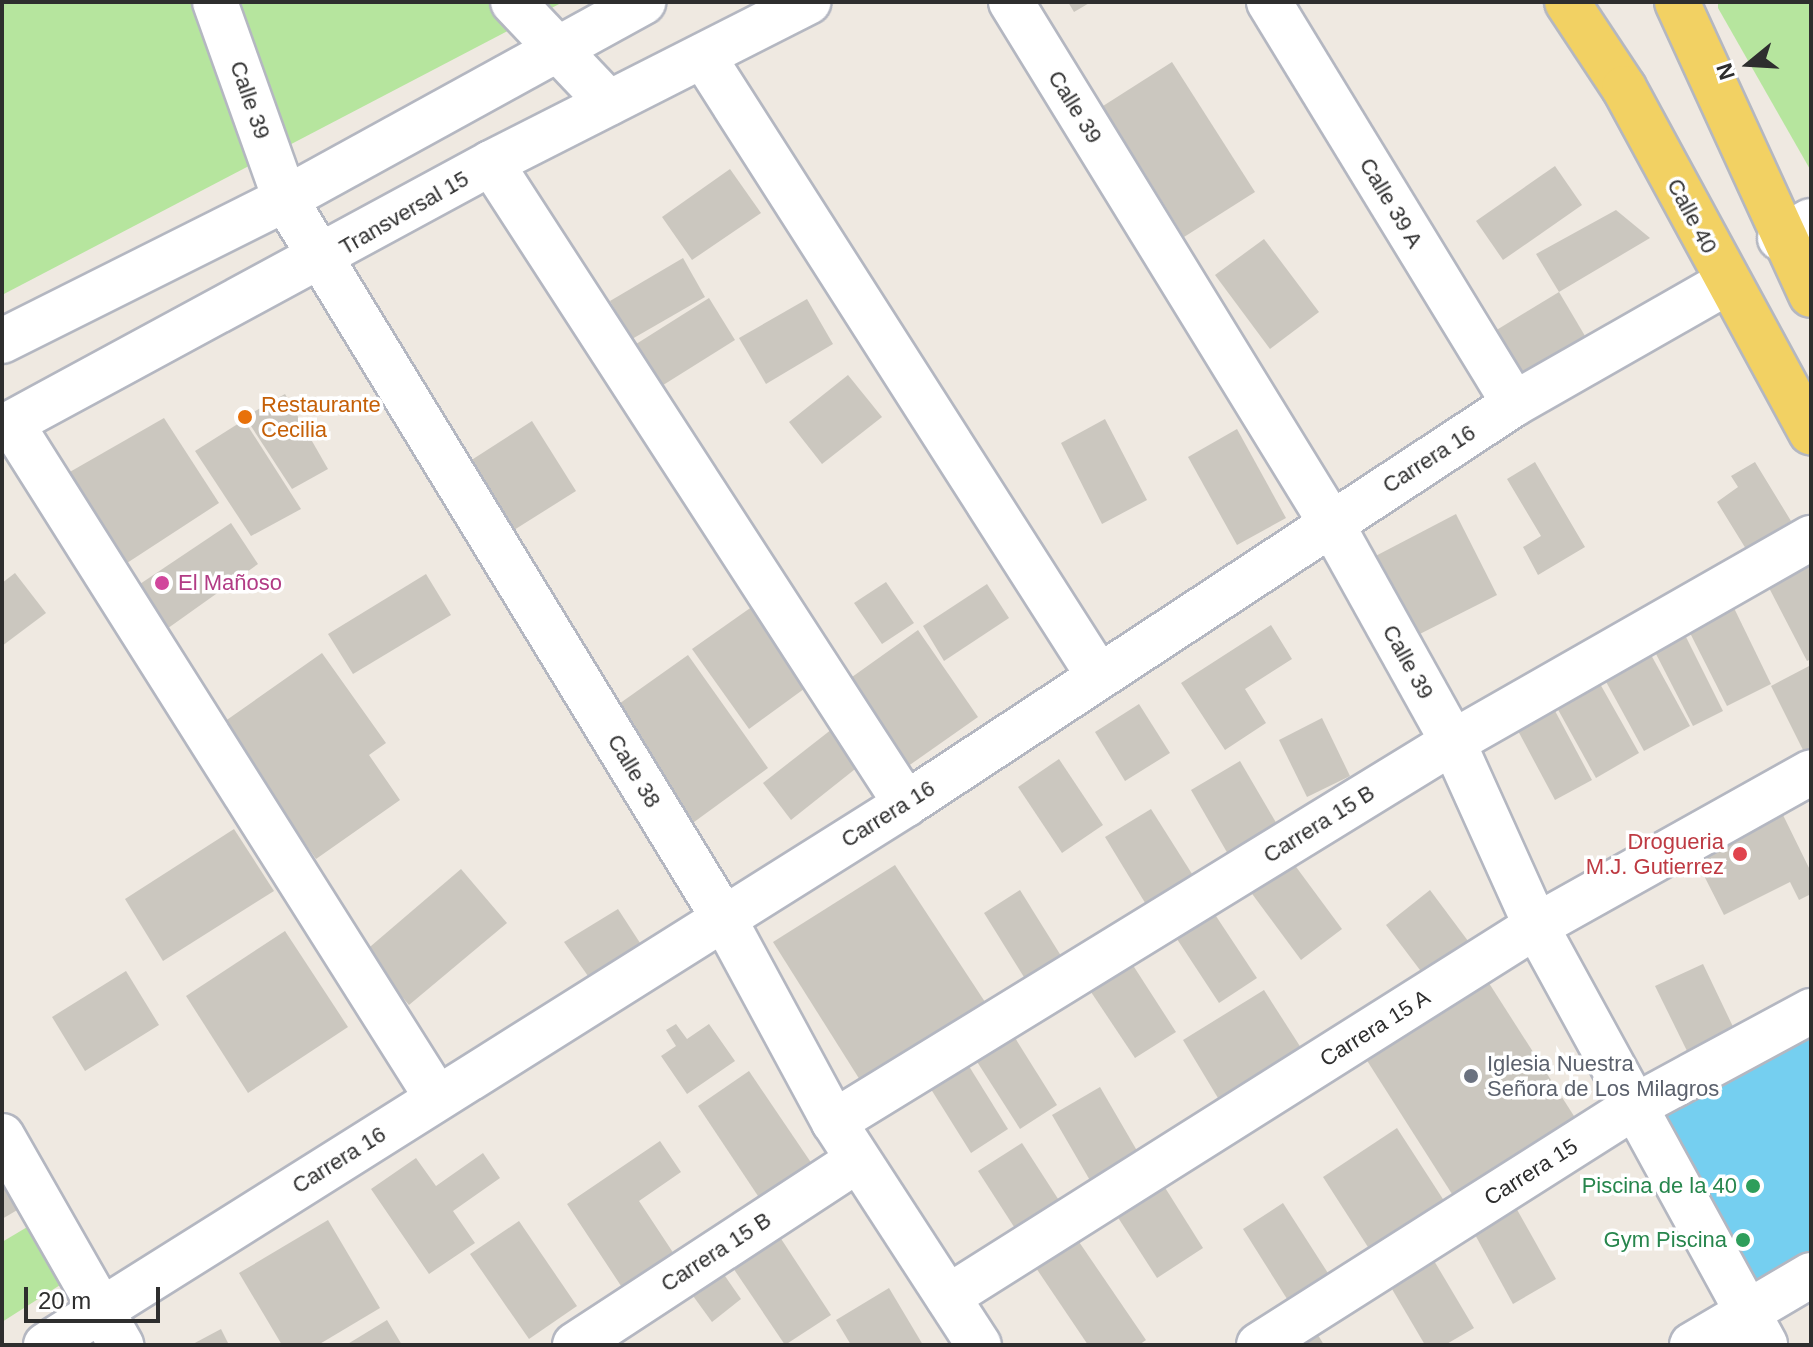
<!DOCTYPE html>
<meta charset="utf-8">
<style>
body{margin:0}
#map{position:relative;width:1813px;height:1347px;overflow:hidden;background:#efe9e1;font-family:Arial,sans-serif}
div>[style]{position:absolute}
.green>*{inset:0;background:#b6e59e}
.water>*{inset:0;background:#75cff0}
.building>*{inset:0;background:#cbc7bf}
.roads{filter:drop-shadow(2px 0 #b4b7c1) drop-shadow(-2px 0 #b4b7c1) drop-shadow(0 2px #b4b7c1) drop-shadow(0 -2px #b4b7c1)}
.minor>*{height:44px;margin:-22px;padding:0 22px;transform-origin:22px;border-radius:22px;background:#fff}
.major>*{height:44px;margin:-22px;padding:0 22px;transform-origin:22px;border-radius:22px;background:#f2d163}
.dots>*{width:22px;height:22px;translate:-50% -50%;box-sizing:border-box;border:4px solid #fff;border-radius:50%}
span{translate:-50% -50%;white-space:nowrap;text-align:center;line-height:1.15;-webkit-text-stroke:7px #fff;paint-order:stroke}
.street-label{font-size:22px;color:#2e2e2e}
.food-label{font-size:22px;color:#c56008}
.left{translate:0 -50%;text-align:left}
.hotel-label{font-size:22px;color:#b23c85}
.health-label{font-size:22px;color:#be3a42}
.right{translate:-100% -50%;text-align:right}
.worship-label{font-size:22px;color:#5b616d}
.leisure-label{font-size:22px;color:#27864d}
.frame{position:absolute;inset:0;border:4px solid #2e2e2e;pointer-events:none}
.north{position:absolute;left:1709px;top:24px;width:80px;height:80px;-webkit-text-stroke:6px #fff;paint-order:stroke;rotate:252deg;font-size:22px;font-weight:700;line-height:32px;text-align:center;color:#2e2e2e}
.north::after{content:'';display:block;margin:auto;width:28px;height:36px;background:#2e2e2e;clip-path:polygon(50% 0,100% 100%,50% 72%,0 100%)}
.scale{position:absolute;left:24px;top:1287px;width:136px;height:36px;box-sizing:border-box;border:4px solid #2e2e2e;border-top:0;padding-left:10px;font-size:24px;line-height:28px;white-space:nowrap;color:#2e2e2e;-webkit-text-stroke:6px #fff;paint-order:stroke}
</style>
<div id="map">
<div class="green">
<i style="clip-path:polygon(2px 2px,563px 2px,2px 295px)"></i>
<i style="clip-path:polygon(1718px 2px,1811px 2px,1811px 171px,1718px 8px)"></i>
<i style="clip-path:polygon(34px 1223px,68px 1280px,2px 1322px,2px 1242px)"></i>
</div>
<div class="water">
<i style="clip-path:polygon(1811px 1033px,1811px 1255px,1748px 1293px,1659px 1117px)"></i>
</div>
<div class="building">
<i style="clip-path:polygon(1068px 2px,1091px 2px,1074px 12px)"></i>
<i style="clip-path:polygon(1172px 62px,1255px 192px,1184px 237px,1103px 106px)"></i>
<i style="clip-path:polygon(1555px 166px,1582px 205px,1503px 260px,1476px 221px)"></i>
<i style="clip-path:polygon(730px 169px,761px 213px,692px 260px,662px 217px)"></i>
<i style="clip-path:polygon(1616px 210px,1650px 238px,1559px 292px,1536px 254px)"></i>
<i style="clip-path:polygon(1264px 239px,1319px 312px,1270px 349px,1215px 275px)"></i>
<i style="clip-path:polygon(683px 258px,705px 297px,632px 339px,610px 301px)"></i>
<i style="clip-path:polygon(1559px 292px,1588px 341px,1520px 382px,1490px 334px)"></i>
<i style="clip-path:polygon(709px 298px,735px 340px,660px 387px,633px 346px)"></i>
<i style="clip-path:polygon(807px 299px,833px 344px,766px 384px,739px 338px)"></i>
<i style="clip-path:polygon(848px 375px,882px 417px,822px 464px,789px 422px)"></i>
<i style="clip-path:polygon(285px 394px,328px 469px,292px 489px,245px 417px)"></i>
<i style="clip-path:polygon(164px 418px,219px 503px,127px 563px,68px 473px)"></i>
<i style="clip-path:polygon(1105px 419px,1147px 500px,1102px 524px,1061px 443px)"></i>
<i style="clip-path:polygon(244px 420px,301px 509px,251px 536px,195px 451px)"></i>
<i style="clip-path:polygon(532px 421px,576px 491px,514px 530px,470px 461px)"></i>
<i style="clip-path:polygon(1237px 429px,1286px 518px,1237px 545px,1188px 457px)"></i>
<i style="clip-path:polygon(1535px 462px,1585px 547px,1538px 575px,1523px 547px,1541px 536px,1507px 479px)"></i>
<i style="clip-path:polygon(1755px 462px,1791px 521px,1746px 549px,1717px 502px,1738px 487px,1731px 476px)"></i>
<i style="clip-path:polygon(1456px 514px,1497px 595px,1402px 643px,1366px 561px)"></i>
<i style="clip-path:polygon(231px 523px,258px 564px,164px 631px,134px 588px)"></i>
<i style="clip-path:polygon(1811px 561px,1811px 659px,1807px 661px,1767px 584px)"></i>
<i style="clip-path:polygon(15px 573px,46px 613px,2px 646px,2px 583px)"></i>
<i style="clip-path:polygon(426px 574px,451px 615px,353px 674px,328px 634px)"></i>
<i style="clip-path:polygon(886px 582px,914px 623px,882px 644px,854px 603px)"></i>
<i style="clip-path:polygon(987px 584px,1009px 618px,944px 661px,923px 626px)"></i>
<i style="clip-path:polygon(763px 599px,819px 678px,749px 729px,692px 649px)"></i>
<i style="clip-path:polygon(1734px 608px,1771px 684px,1727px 706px,1689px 631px)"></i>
<i style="clip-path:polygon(1271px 625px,1292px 659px,1245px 689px,1266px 723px,1225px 750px,1181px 683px)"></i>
<i style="clip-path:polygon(918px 630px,978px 717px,904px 769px,845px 682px)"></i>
<i style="clip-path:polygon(1685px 635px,1723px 711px,1693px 726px,1654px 650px)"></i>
<i style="clip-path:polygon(322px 653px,386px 743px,369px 755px,400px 800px,316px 859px,221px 724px)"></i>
<i style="clip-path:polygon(1650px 653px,1690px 726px,1644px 751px,1604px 678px)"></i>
<i style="clip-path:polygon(688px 655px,768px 768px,690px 825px,609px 711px)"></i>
<i style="clip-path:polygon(1811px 665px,1811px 753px,1806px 756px,1771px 686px)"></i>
<i style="clip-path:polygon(1599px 682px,1639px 753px,1596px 778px,1556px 706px)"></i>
<i style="clip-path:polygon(1139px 704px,1170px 753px,1125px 781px,1095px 732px)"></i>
<i style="clip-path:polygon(1554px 709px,1592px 780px,1555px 800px,1517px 729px)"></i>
<i style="clip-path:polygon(1322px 718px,1350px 776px,1307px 797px,1279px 740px)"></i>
<i style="clip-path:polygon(841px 722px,869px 758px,791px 820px,763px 783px)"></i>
<i style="clip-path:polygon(1059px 759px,1103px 825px,1062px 853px,1018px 787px)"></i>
<i style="clip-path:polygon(1240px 761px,1281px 831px,1232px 861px,1191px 790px)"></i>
<i style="clip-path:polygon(1151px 809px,1194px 877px,1147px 906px,1105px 837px)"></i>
<i style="clip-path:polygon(1783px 815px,1811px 872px,1811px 894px,1799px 900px,1790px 882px,1724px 915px,1695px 858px)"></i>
<i style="clip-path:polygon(234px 829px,274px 891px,163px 961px,125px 899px)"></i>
<i style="clip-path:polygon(1288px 856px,1342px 929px,1301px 960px,1247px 887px)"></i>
<i style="clip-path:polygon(895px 865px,989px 1008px,865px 1088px,773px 942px)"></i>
<i style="clip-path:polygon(461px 869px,507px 923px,409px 1005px,364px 952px)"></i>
<i style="clip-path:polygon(1020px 890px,1063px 959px,1027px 982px,984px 913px)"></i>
<i style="clip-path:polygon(1430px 890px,1474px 949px,1429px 982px,1386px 925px)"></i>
<i style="clip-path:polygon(1210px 907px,1257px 978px,1219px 1003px,1173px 933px)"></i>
<i style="clip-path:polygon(618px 909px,642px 946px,588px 976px,564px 942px)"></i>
<i style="clip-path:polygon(285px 931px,348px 1027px,248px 1093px,186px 996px)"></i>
<i style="clip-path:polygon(1127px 956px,1176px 1032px,1135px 1058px,1085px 983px)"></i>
<i style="clip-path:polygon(1703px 964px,1737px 1035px,1690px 1057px,1655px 986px)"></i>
<i style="clip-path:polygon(126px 971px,159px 1025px,85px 1071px,52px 1017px)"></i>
<i style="clip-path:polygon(1487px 980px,1581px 1127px,1459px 1205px,1366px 1059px)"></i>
<i style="clip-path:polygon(1264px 990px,1303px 1051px,1221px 1103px,1183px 1040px)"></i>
<i style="clip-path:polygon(676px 1024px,687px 1039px,709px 1024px,735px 1061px,687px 1094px,661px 1056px,676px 1046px,666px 1030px)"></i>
<i style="clip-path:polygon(1012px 1033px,1057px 1105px,1020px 1129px,974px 1057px)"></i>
<i style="clip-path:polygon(967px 1063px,1008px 1129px,971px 1153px,929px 1086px)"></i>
<i style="clip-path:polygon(749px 1071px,812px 1164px,760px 1199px,698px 1106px)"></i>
<i style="clip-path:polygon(1100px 1087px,1143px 1161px,1095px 1189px,1052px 1115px)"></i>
<i style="clip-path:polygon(1397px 1128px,1450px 1210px,1375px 1258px,1323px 1177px)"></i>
<i style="clip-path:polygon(660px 1141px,681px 1172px,639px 1201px,676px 1257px,625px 1292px,567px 1204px)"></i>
<i style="clip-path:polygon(1022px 1143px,1062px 1205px,1018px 1233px,978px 1171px)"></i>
<i style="clip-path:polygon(483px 1153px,500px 1178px,453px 1211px,475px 1243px,429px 1274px,371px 1189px,416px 1158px,436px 1186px)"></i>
<i style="clip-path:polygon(2px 1180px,19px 1209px,2px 1219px)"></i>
<i style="clip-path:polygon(1164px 1186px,1203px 1248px,1157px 1278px,1117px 1216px)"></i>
<i style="clip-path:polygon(1283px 1203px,1335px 1284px,1294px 1310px,1243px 1229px)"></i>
<i style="clip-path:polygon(1515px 1206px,1556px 1279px,1513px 1304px,1473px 1231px)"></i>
<i style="clip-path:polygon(328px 1220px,380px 1308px,318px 1345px,282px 1345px,239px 1273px)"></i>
<i style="clip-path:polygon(519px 1221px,577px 1306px,529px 1339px,470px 1254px)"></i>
<i style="clip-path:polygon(774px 1228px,831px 1315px,785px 1345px,727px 1259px)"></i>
<i style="clip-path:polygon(1075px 1236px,1146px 1340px,1139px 1345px,1088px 1345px,1034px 1265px)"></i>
<i style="clip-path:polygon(1433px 1259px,1474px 1328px,1445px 1345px,1425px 1345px,1389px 1284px)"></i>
<i style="clip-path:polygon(718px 1266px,741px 1299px,712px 1322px,688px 1289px)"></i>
<i style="clip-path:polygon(889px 1288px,923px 1345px,851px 1345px,836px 1320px)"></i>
<i style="clip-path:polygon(387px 1320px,402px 1345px,346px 1345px)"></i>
<i style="clip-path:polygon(221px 1329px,229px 1345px,191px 1345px)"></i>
<i style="clip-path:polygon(1315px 1330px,1324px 1345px,1289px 1345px)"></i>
</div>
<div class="roads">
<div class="minor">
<i style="left:215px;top:2px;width:209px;rotate:70.4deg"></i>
<i style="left:285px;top:199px;width:841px;rotate:58.62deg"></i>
<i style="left:723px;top:917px;width:233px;rotate:61.6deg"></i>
<i style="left:834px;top:1122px;width:266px;rotate:57deg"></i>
<i style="left:513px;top:2px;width:139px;rotate:46.5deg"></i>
<i style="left:1011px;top:2px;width:611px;rotate:58.44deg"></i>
<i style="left:1331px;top:523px;width:251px;rotate:60.9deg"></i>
<i style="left:1453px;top:742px;width:202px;rotate:65.7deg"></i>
<i style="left:1536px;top:926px;width:477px;rotate:61.3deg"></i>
<i style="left:1269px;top:2px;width:471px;rotate:58.6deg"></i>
<i style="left:703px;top:56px;width:734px;rotate:57.46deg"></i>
<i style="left:491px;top:163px;width:764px;rotate:57.08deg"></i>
<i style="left:1780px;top:238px;width:35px;rotate:-29deg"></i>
<i style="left:2px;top:341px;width:317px;rotate:-26.6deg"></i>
<i style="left:285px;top:199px;width:409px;rotate:-28.8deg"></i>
<i style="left:11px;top:423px;width:798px;rotate:57.74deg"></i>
<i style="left:2px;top:428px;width:556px;rotate:-28.45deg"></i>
<i style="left:491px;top:163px;width:356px;rotate:-26.9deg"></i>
<i style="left:834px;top:1122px;width:726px;rotate:-31.55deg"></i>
<i style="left:1453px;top:742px;width:412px;rotate:-29.7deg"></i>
<i style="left:2px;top:1136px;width:241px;rotate:60.3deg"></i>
<i style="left:948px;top:1297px;width:695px;rotate:-32.25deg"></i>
<i style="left:1536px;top:926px;width:315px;rotate:-29.2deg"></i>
<i style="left:46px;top:1345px;width:1016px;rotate:-32.17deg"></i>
<i style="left:906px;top:804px;width:728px;rotate:-33.34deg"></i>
<i style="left:1514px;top:404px;width:246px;rotate:-29.7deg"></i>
<i style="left:575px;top:1345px;width:338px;rotate:-33.2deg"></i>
<i style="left:1259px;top:1345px;width:450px;rotate:-32.4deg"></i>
<i style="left:1639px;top:1104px;width:196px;rotate:-28.4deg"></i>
<i style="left:1692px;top:1345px;width:138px;rotate:-30.5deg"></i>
</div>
<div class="major">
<i style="left:1567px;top:2px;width:103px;rotate:56.5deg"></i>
<i style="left:1624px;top:88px;width:392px;rotate:61.5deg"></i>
<i style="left:1677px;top:2px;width:322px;rotate:65.4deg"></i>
</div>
</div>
<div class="dots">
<i style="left:245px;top:417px;background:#e8710a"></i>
<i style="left:162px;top:583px;background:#d1479c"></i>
<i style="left:1740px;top:854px;background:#e0444e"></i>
<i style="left:1471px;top:1076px;background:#6b7280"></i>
<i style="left:1753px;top:1186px;background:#2e9e5b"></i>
<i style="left:1743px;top:1240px;background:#2e9e5b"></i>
</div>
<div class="street-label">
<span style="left:250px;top:100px;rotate:71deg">Calle 39</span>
<span style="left:1075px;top:107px;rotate:58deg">Calle 39</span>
<span style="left:1391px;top:203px;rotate:59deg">Calle 39 A</span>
<span style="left:404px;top:213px;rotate:-30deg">Transversal 15</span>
<span style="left:1692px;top:216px;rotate:62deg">Calle 40</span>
<span style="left:1429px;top:459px;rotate:-33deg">Carrera 16</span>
<span style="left:1408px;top:662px;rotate:61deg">Calle 39</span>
<span style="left:634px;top:771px;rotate:59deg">Calle 38</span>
<span style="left:888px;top:814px;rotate:-32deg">Carrera 16</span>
<span style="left:1319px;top:824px;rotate:-32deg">Carrera 15 B</span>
<span style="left:1375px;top:1028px;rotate:-32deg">Carrera 15 A</span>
<span style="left:339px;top:1160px;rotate:-32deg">Carrera 16</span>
<span style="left:1531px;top:1172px;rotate:-32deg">Carrera 15</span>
<span style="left:716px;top:1252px;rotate:-33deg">Carrera 15 B</span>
</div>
<div class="food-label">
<span class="left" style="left:261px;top:417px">Restaurante<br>Cecilia</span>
</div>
<div class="hotel-label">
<span class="left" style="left:178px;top:583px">El Mañoso</span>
</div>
<div class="health-label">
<span class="right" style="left:1724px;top:854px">Drogueria<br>M.J. Gutierrez</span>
</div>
<div class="worship-label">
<span class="left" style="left:1487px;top:1076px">Iglesia Nuestra<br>Señora de Los Milagros</span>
</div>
<div class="leisure-label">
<span class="right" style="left:1737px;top:1186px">Piscina de la 40</span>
<span class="right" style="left:1727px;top:1240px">Gym Piscina</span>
</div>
<div class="frame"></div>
<div class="north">N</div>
<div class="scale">20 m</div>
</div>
